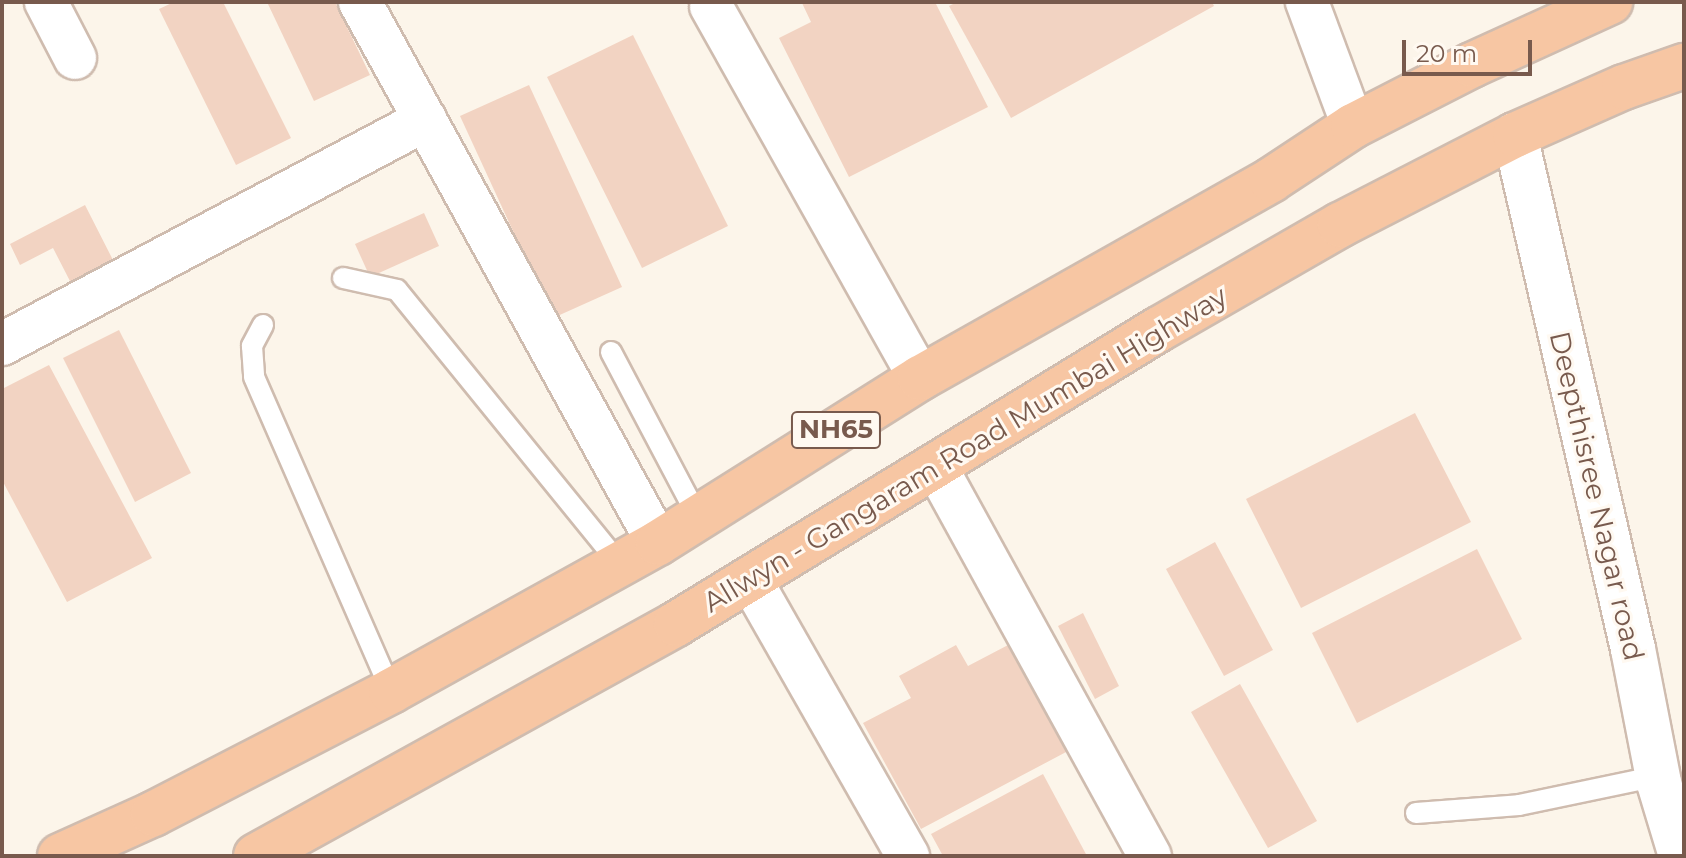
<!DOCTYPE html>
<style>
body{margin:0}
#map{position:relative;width:1686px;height:858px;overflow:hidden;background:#fcf5ea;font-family:Montserrat,sans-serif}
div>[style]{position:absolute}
.building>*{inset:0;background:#f2d3c2}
.roads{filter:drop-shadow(2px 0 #cfbcaf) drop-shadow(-2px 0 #cfbcaf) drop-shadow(0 2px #cfbcaf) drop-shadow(0 -2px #cfbcaf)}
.service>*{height:20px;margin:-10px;padding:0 10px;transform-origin:10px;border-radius:10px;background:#fff}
.minor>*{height:42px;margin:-21px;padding:0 21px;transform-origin:21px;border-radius:21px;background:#fff}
.tertiary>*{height:44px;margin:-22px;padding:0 22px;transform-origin:22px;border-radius:22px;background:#fff}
.trunk>*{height:44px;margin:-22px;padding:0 22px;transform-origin:22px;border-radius:22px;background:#f7c6a3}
span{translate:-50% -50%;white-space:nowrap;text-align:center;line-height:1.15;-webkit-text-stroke:6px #fff9f1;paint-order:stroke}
.shield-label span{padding:2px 6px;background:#fff9f1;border:2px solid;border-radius:6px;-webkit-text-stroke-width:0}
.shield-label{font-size:26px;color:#785a4d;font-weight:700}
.street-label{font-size:28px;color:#785a4d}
.frame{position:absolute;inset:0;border:4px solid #785a4d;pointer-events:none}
.scale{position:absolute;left:1402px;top:40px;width:130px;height:36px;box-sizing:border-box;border:4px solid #785a4d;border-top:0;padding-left:10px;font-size:24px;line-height:28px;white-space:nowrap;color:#785a4d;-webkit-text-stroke:6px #fff9f1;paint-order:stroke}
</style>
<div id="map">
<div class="building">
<i style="clip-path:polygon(174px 2px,223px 2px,291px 138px,236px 165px,159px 9px)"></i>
<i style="clip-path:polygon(267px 2px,335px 2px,370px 75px,314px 101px)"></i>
<i style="clip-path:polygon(805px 2px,935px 2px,988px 107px,849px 177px,779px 38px,811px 22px,802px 3px)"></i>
<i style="clip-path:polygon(957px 2px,1212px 2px,1214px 6px,1011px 118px,949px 6px)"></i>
<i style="clip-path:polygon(633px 35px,728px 226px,642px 268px,547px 77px)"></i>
<i style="clip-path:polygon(529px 85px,622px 287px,553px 318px,460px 116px)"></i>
<i style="clip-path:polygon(85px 205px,115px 264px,72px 285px,53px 248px,20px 265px,10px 244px)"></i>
<i style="clip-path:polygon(424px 213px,439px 246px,370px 277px,355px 244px)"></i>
<i style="clip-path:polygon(119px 330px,191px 473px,135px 502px,63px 358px)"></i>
<i style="clip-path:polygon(49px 365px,152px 558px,67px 602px,2px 480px,2px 389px)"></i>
<i style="clip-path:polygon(1415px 413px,1471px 522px,1301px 608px,1246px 499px)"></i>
<i style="clip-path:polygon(1215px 542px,1273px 650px,1224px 676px,1166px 569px)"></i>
<i style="clip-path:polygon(1477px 549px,1522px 639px,1357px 723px,1312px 633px)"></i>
<i style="clip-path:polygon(1083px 613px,1119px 686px,1095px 699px,1058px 626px)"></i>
<i style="clip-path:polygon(1010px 644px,1068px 751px,921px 829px,863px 723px,911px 698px,899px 676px,956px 645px,968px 666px)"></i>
<i style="clip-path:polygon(1240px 684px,1317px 821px,1268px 848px,1191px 712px)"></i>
<i style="clip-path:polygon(1043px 774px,1087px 856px,943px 856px,931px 834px)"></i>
</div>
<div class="roads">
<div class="service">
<i style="left:343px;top:278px;width:55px;rotate:12.5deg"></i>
<i style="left:397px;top:290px;width:353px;rotate:50.9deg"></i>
<i style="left:263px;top:325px;width:24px;rotate:118deg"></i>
<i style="left:252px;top:346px;width:31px;rotate:86deg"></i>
<i style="left:254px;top:377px;width:343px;rotate:66.4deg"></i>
<i style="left:611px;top:352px;width:187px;rotate:62.2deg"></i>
<i style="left:1416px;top:813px;width:103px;rotate:-4.4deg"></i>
<i style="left:1519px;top:805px;width:142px;rotate:-11.8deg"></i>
</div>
<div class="minor">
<i style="left:46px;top:2px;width:63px;rotate:62.6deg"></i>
<i style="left:360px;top:2px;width:618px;rotate:61.15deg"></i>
<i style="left:1307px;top:2px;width:132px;rotate:69.6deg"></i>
<i style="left:711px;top:6px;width:427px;rotate:60.7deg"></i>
<i style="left:2px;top:344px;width:479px;rotate:-27.9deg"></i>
<i style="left:936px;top:467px;width:444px;rotate:61.2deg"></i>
<i style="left:750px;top:579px;width:319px;rotate:60.3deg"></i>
</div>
<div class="tertiary">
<i style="left:1515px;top:135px;width:527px;rotate:77.07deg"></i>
<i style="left:1633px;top:649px;width:136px;rotate:79deg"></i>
<i style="left:1659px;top:783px;width:76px;rotate:73.2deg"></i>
</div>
<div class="trunk">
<i style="left:60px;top:856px;width:102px;rotate:-24.3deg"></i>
<i style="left:153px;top:814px;width:268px;rotate:-27.3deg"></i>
<i style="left:391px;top:691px;width:305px;rotate:-29deg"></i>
<i style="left:658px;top:543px;width:310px;rotate:-32.2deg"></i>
<i style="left:920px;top:378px;width:403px;rotate:-29.4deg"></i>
<i style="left:1271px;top:180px;width:98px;rotate:-33.4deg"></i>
<i style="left:1353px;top:126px;width:134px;rotate:-27.1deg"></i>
<i style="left:1472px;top:65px;width:152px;rotate:-24.5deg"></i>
<i style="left:256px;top:856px;width:480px;rotate:-28.9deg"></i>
<i style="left:676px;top:624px;width:566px;rotate:-31.42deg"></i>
<i style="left:1159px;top:329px;width:209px;rotate:-29.9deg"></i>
<i style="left:1340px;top:225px;width:197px;rotate:-27.2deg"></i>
<i style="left:1515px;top:135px;width:119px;rotate:-23.8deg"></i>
<i style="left:1624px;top:87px;width:64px;rotate:-19.3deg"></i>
</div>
</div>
<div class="shield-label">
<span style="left:836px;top:430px">NH65</span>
</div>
<div class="street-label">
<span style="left:965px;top:449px;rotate:-31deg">Allwyn - Gangaram Road Mumbai Highway</span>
<span style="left:1597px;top:496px;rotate:77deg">Deepthisree Nagar road</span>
</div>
<div class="frame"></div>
<div class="scale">20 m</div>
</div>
